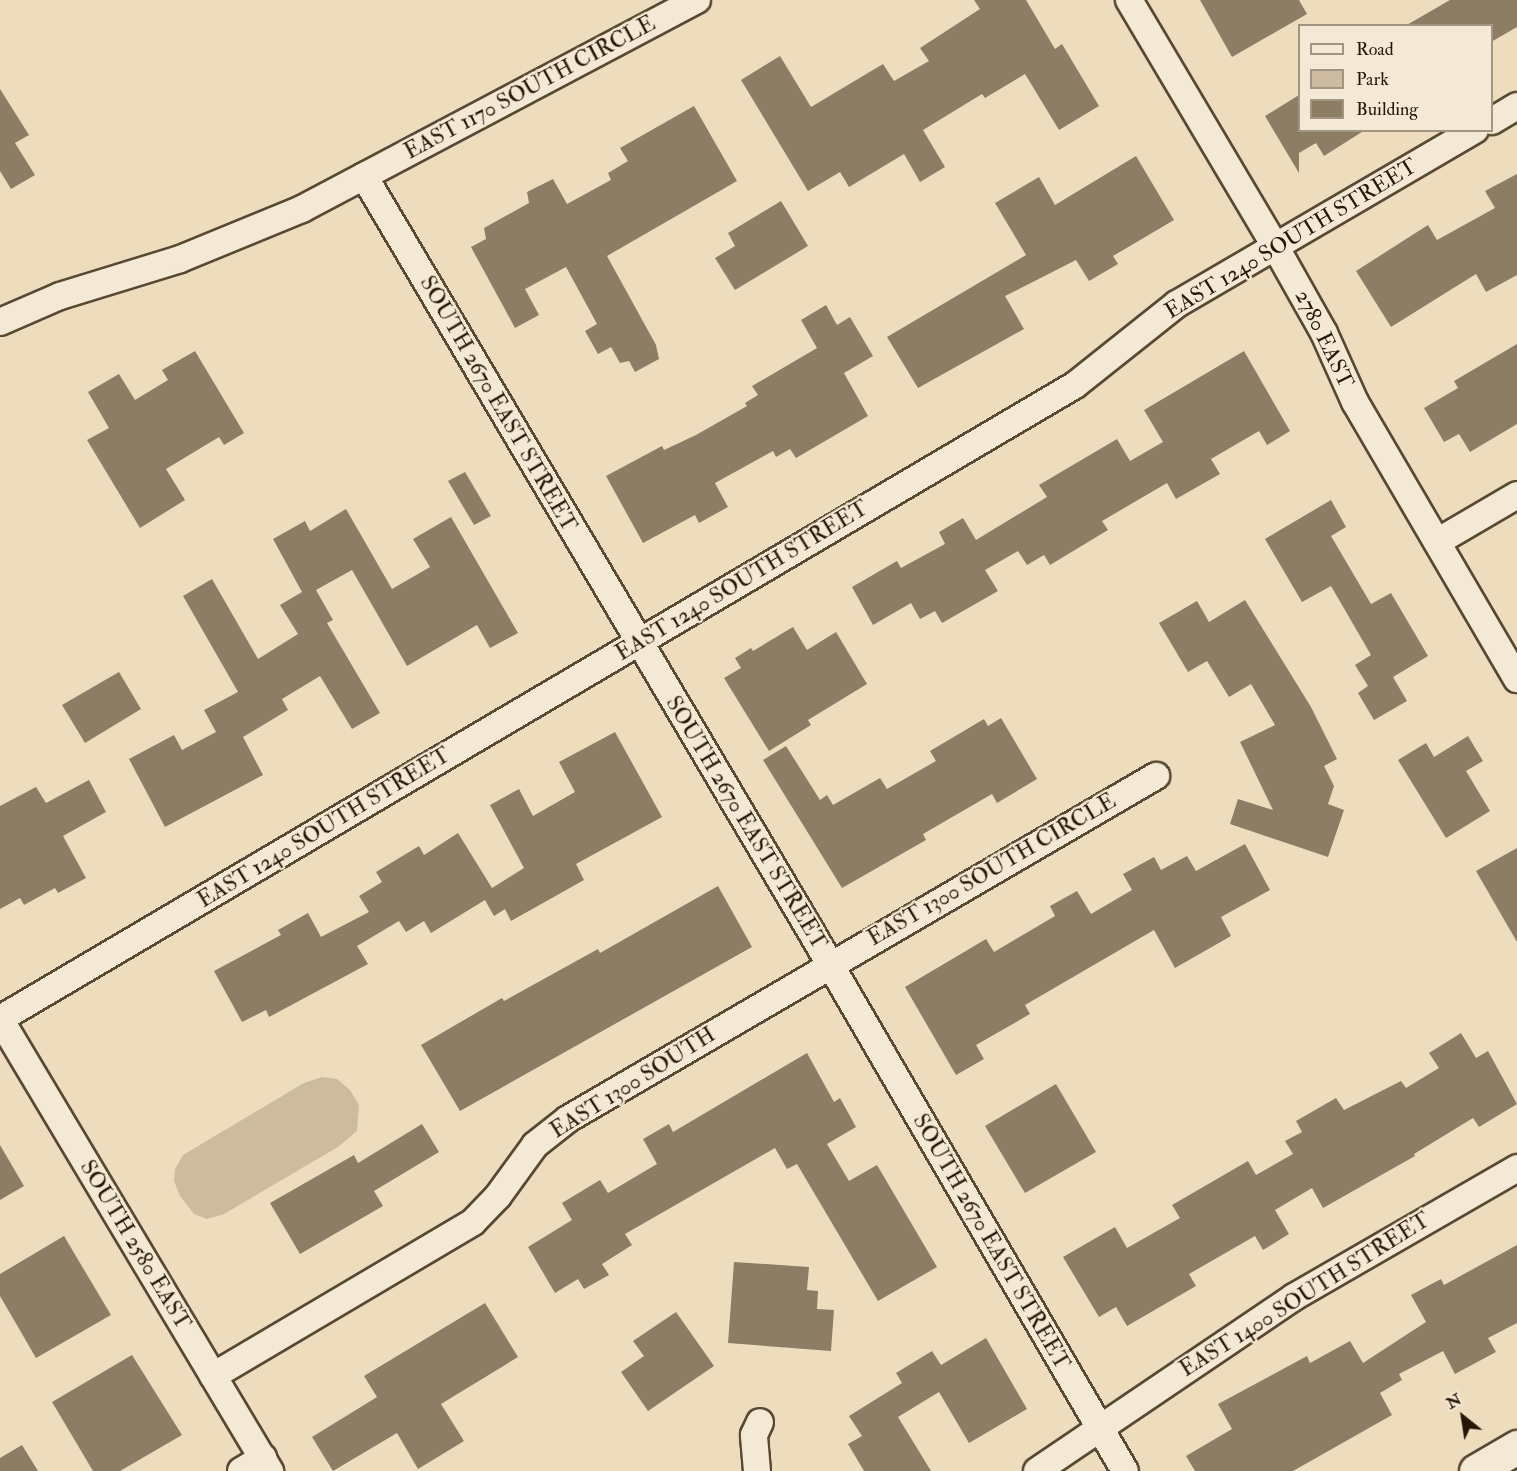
<!DOCTYPE html>
<style>
body{margin:0}
#map{position:relative;width:1517px;height:1471px;overflow:hidden;background:#eeddbd;font-family:"IM FELL Double Pica",serif}
div>[style]{position:absolute}
.green>*{inset:0;background:#ccbb9e}
.building>*{inset:0;background:#8e7d65}
.roads{filter:drop-shadow(2px 0 #584834) drop-shadow(-2px 0 #584834) drop-shadow(0 2px #584834) drop-shadow(0 -2px #584834)}
.street>*{height:26px;margin:-13px;padding:0 13px;transform-origin:13px;border-radius:13px;background:#f4e9d4}
.secondary>*{height:33px;margin:-16.5px;padding:0 16.5px;transform-origin:16.5px;border-radius:16.5px;background:#f4e9d4}
span{translate:-50% -50%;white-space:nowrap;text-align:center;line-height:1.15;-webkit-text-stroke:4.5px #f4e9d4;paint-order:stroke}
.street-label{font-size:22px;color:#261606}
.legend{position:absolute;left:1298px;top:24px;width:195px;height:108px;box-sizing:border-box;background:#f4e9d4;border:2px solid #a29582;margin:0;padding:8px 10px;list-style:none;font-size:18px;color:#261606}
.legend li{display:flex;align-items:center;gap:12px;height:30px}
.legend b{width:30px;border:2px solid #a29582}
.north{position:absolute;left:1433px;top:1387px;width:60px;height:60px;-webkit-text-stroke:4px #f4e9d4;paint-order:stroke;rotate:330deg;font-size:16px;font-weight:700;line-height:24px;text-align:center;color:#261606}
.north::after{content:'';display:block;margin:auto;width:21px;height:27px;background:#261606;clip-path:polygon(50% 0,100% 100%,50% 72%,0 100%)}
</style>
<div id="map">
<div class="green">
<i style="clip-path:polygon(322px 1077px,337px 1079px,350px 1090px,359px 1105px,357px 1131px,338px 1147px,224px 1214px,207px 1219px,194px 1214px,180px 1196px,174px 1181px,175px 1169px,183px 1155px,304px 1083px)"></i>
</div>
<div class="building">
<i style="clip-path:polygon(974px 0,1026px 0,1055px 49px,1062px 44px,1099px 106px,1059px 130px,1025px 74px,985px 98px,982px 94px,923px 130px,945px 167px,920px 182px,904px 154px,849px 187px,840px 172px,808px 191px,741px 80px,780px 56px,811px 107px,883px 64px,894px 81px,929px 61px,920px 48px,980px 9px)"></i>
<i style="clip-path:polygon(1200px 0,1299px 0,1307px 14px,1232px 57px)"></i>
<i style="clip-path:polygon(1450px 0,1517px 0,1517px 27px,1491px 42px,1491px 26px,1405px 26px)"></i>
<i style="clip-path:polygon(0 89px,29px 135px,15px 143px,35px 175px,11px 189px,0 171px)"></i>
<i style="clip-path:polygon(1299px 95px,1299px 130px,1365px 130px,1324px 156px,1316px 143px,1299px 153px,1299px 173px,1265px 116px)"></i>
<i style="clip-path:polygon(694px 106px,737px 181px,607px 256px,656px 345px,659px 359px,635px 372px,629px 361px,620px 363px,611px 347px,598px 354px,585px 331px,597px 324px,566px 267px,525px 289px,539px 315px,515px 328px,471px 247px,486px 239px,484px 228px,529px 203px,527px 192px,553px 179px,567px 204px,611px 180px,608px 173px,628px 161px,620px 148px)"></i>
<i style="clip-path:polygon(1136px 156px,1174px 220px,1113px 256px,1118px 264px,1089px 281px,1076px 260px,1005px 296px,1024px 329px,918px 388px,887px 337px,1026px 255px,995px 203px,1039px 177px,1055px 205px)"></i>
<i style="clip-path:polygon(1517px 174px,1517px 275px,1486px 292px,1476px 274px,1391px 327px,1356px 271px,1428px 225px,1437px 240px,1495px 208px,1485px 191px)"></i>
<i style="clip-path:polygon(781px 201px,808px 246px,735px 290px,715px 258px,735px 246px,728px 233px)"></i>
<i style="clip-path:polygon(826px 305px,837px 325px,850px 317px,873px 356px,844px 373px,868px 416px,796px 458px,790px 449px,776px 457px,773px 451px,715px 483px,728px 507px,699px 523px,695px 515px,643px 543px,606px 476px,662px 446px,664px 450px,696px 435px,747px 406px,745px 403px,758px 395px,752px 386px,817px 348px,801px 320px)"></i>
<i style="clip-path:polygon(1517px 344px,1517px 424px,1470px 452px,1459px 434px,1444px 442px,1424px 408px,1458px 388px,1454px 381px)"></i>
<i style="clip-path:polygon(195px 351px,244px 433px,224px 445px,219px 437px,166px 469px,185px 500px,140px 528px,87px 440px,109px 428px,88px 392px,119px 374px,135px 400px,168px 380px,162px 370px)"></i>
<i style="clip-path:polygon(1244px 351px,1290px 431px,1267px 445px,1259px 431px,1211px 459px,1220px 474px,1176px 499px,1167px 483px,1102px 521px,1108px 530px,1050px 565px,1044px 555px,1027px 565px,1018px 551px,985px 570px,998px 591px,942px 623px,935px 611px,920px 619px,911px 603px,873px 625px,852px 587px,897px 561px,901px 568px,945px 544px,939px 532px,963px 518px,976px 540px,1047px 497px,1039px 485px,1117px 439px,1130px 461px,1163px 442px,1144px 410px)"></i>
<i style="clip-path:polygon(465px 472px,491px 516px,474px 525px,448px 481px)"></i>
<i style="clip-path:polygon(1331px 500px,1346px 527px,1331px 536px,1371px 604px,1391px 593px,1428px 656px,1393px 677px,1407px 701px,1374px 720px,1358px 693px,1368px 686px,1355px 665px,1371px 655px,1331px 586px,1302px 602px,1265px 539px)"></i>
<i style="clip-path:polygon(346px 509px,392px 589px,430px 567px,413px 539px,451px 517px,518px 633px,490px 648px,477px 625px,407px 666px,352px 570px,316px 590px,333px 620px,327px 623px,380px 713px,352px 729px,320px 676px,282px 699px,288px 710px,243px 737px,263px 775px,165px 827px,129px 759px,174px 735px,182px 750px,216px 732px,204px 710px,238px 692px,183px 596px,212px 579px,258px 659px,298px 634px,280px 605px,302px 592px,273px 539px,305px 521px,310px 531px)"></i>
<i style="clip-path:polygon(1245px 600px,1311px 707px,1337px 759px,1324px 766px,1334px 786px,1328px 804px,1344px 810px,1328px 857px,1230px 824px,1238px 799px,1273px 810px,1240px 742px,1275px 725px,1251px 684px,1229px 697px,1207px 661px,1188px 672px,1159px 623px,1197px 601px,1209px 622px)"></i>
<i style="clip-path:polygon(793px 627px,807px 650px,836px 632px,867px 684px,808px 720px,811px 725px,769px 751px,724px 678px,741px 668px,735px 658px,751px 648px,753px 651px)"></i>
<i style="clip-path:polygon(119px 672px,141px 709px,85px 743px,62px 705px)"></i>
<i style="clip-path:polygon(1001px 718px,1037px 779px,997px 803px,992px 794px,923px 834px,926px 840px,842px 888px,763px 760px,786px 746px,820px 800px,827px 795px,833px 805px,880px 778px,887px 789px,936px 761px,930px 751px,984px 719px,988px 726px)"></i>
<i style="clip-path:polygon(615px 732px,662px 817px,576px 864px,584px 880px,511px 921px,505px 909px,494px 916px,485px 900px,431px 933px,424px 921px,406px 932px,399px 921px,357px 946px,368px 964px,269px 1017px,266px 1010px,242px 1022px,214px 971px,281px 935px,278px 930px,308px 913px,321px 937px,369px 912px,359px 896px,382px 882px,376px 872px,419px 846px,424px 855px,458px 833px,492px 888px,524px 868px,490px 805px,519px 789px,533px 816px,575px 792px,559px 762px)"></i>
<i style="clip-path:polygon(1468px 736px,1483px 761px,1466px 771px,1490px 811px,1446px 838px,1398px 760px,1426px 743px,1434px 757px)"></i>
<i style="clip-path:polygon(89px 780px,106px 812px,63px 836px,86px 878px,58px 893px,55px 888px,24px 905px,20px 898px,0 909px,0 806px,36px 787px,46px 803px)"></i>
<i style="clip-path:polygon(1245px 844px,1270px 890px,1221px 917px,1231px 936px,1175px 968px,1154px 930px,1025px 1005px,1030px 1014px,976px 1045px,984px 1059px,956px 1075px,905px 987px,986px 939px,994px 952px,1055px 916px,1050px 906px,1077px 891px,1091px 914px,1132px 890px,1123px 874px,1154px 857px,1161px 870px,1187px 856px,1196px 871px)"></i>
<i style="clip-path:polygon(1517px 848px,1517px 942px,1476px 871px)"></i>
<i style="clip-path:polygon(718px 886px,752px 947px,460px 1111px,421px 1045px,502px 998px,504px 1001px,598px 949px,600px 953px)"></i>
<i style="clip-path:polygon(1461px 1033px,1476px 1058px,1488px 1051px,1517px 1104px,1479px 1127px,1473px 1118px,1414px 1154px,1415px 1156px,1323px 1208px,1312px 1188px,1275px 1210px,1289px 1234px,1263px 1250px,1255px 1236px,1189px 1274px,1196px 1286px,1127px 1326px,1116px 1307px,1099px 1317px,1063px 1257px,1115px 1227px,1127px 1248px,1180px 1218px,1172px 1205px,1248px 1161px,1256px 1175px,1293px 1154px,1285px 1141px,1302px 1132px,1296px 1121px,1336px 1098px,1344px 1110px,1401px 1081px,1406px 1088px,1439px 1068px,1429px 1053px)"></i>
<i style="clip-path:polygon(807px 1053px,834px 1102px,840px 1098px,856px 1127px,827px 1144px,849px 1181px,877px 1165px,937px 1267px,878px 1301px,797px 1164px,787px 1169px,775px 1148px,625px 1234px,632px 1245px,602px 1264px,609px 1275px,584px 1289px,578px 1279px,555px 1293px,528px 1247px,572px 1220px,562px 1203px,600px 1180px,608px 1193px,657px 1164px,643px 1139px,669px 1124px,673px 1132px)"></i>
<i style="clip-path:polygon(1056px 1084px,1096px 1152px,1025px 1193px,985px 1126px)"></i>
<i style="clip-path:polygon(422px 1124px,439px 1152px,374px 1191px,383px 1206px,300px 1254px,270px 1203px,354px 1155px,358px 1163px)"></i>
<i style="clip-path:polygon(0 1145px,24px 1186px,0 1200px)"></i>
<i style="clip-path:polygon(64px 1236px,111px 1315px,36px 1358px,0 1296px,0 1274px)"></i>
<i style="clip-path:polygon(1517px 1245px,1517px 1323px,1488px 1338px,1496px 1352px,1455px 1374px,1443px 1351px,1399px 1374px,1402px 1380px,1380px 1393px,1392px 1415px,1293px 1471px,1195px 1471px,1186px 1456px,1232px 1429px,1218px 1404px,1307px 1356px,1310px 1363px,1350px 1341px,1363px 1363px,1426px 1322px,1411px 1295px,1441px 1279px,1444px 1285px)"></i>
<i style="clip-path:polygon(734px 1262px,809px 1267px,807px 1290px,818px 1291px,817px 1309px,834px 1310px,831px 1351px,728px 1343px)"></i>
<i style="clip-path:polygon(485px 1303px,518px 1357px,441px 1404px,464px 1441px,418px 1469px,397px 1433px,333px 1471px,312px 1437px,377px 1397px,364px 1376px)"></i>
<i style="clip-path:polygon(676px 1312px,714px 1366px,648px 1411px,621px 1372px,644px 1356px,633px 1341px)"></i>
<i style="clip-path:polygon(986px 1338px,1027px 1409px,969px 1443px,939px 1392px,898px 1417px,931px 1471px,864px 1471px,848px 1444px,862px 1436px,849px 1416px,902px 1383px,896px 1373px,932px 1351px,941px 1365px)"></i>
<i style="clip-path:polygon(132px 1355px,182px 1435px,120px 1471px,93px 1471px,52px 1402px)"></i>
<i style="clip-path:polygon(22px 1445px,38px 1471px,0 1471px,0 1458px)"></i>
</div>
<div class="roads">
<div class="street">
<i style="left:1129px;top:0;width:286px;rotate:59.3deg"></i>
<i style="left:1275px;top:246px;width:100px;rotate:60.6deg"></i>
<i style="left:1324px;top:333px;width:76px;rotate:65.8deg"></i>
<i style="left:1355px;top:402px;width:321px;rotate:59.7deg"></i>
<i style="left:1492px;top:121px;width:29px;rotate:-31deg"></i>
<i style="left:364px;top:176px;width:882px;rotate:59.39deg"></i>
<i style="left:813px;top:935px;width:620px;rotate:59.8deg"></i>
<i style="left:0;top:322px;width:65px;rotate:-23.4deg"></i>
<i style="left:60px;top:296px;width:126px;rotate:-17.1deg"></i>
<i style="left:180px;top:259px;width:132px;rotate:-22.3deg"></i>
<i style="left:302px;top:209px;width:447px;rotate:-27.9deg"></i>
<i style="left:1437px;top:542px;width:93px;rotate:-30.4deg"></i>
<i style="left:0;top:1019px;width:1248px;rotate:-30.53deg"></i>
<i style="left:1075px;top:385px;width:130px;rotate:-38.5deg"></i>
<i style="left:1177px;top:304px;width:345px;rotate:-30.3deg"></i>
<i style="left:0;top:1019px;width:527px;rotate:59.15deg"></i>
<i style="left:213px;top:1376px;width:302px;rotate:-30.6deg"></i>
<i style="left:473px;top:1222px;width:36px;rotate:-46deg"></i>
<i style="left:498px;top:1196px;width:63px;rotate:-54deg"></i>
<i style="left:535px;top:1145px;width:42px;rotate:-38.2deg"></i>
<i style="left:568px;top:1119px;width:681px;rotate:-30.26deg"></i>
<i style="left:241px;top:1471px;width:26px;rotate:-31deg"></i>
<i style="left:757px;top:1471px;width:36px;rotate:-95deg"></i>
<i style="left:754px;top:1435px;width:14px;rotate:-65deg"></i>
<i style="left:1037px;top:1471px;width:310px;rotate:-34.1deg"></i>
<i style="left:1294px;top:1297px;width:258px;rotate:-30deg"></i>
</div>
<div class="secondary">
<i style="left:1476px;top:1471px;width:48px;rotate:-30.3deg"></i>
</div>
</div>
<div class="street-label">
<span style="left:530px;top:88px;rotate:-28deg">EAST 1170 SOUTH CIRCLE</span>
<span style="left:1291px;top:239px;rotate:-31deg">EAST 1240 SOUTH STREET</span>
<span style="left:1324px;top:339px;rotate:64deg">2780 EAST</span>
<span style="left:498px;top:404px;rotate:60deg">SOUTH 2670 EAST STREET</span>
<span style="left:742px;top:581px;rotate:-31deg">EAST 1240 SOUTH STREET</span>
<span style="left:746px;top:823px;rotate:59deg">SOUTH 2670 EAST STREET</span>
<span style="left:324px;top:828px;rotate:-31deg">EAST 1240 SOUTH STREET</span>
<span style="left:992px;top:870px;rotate:-30deg">EAST 1300 SOUTH CIRCLE</span>
<span style="left:633px;top:1083px;rotate:-32deg">EAST 1300 SOUTH</span>
<span style="left:991px;top:1242px;rotate:60deg">SOUTH 2670 EAST STREET</span>
<span style="left:135px;top:1245px;rotate:59deg">SOUTH 2580 EAST</span>
<span style="left:1305px;top:1295px;rotate:-32deg">EAST 1400 SOUTH STREET</span>
</div>
<ul class="legend">
<li><b style="height:8px;background:#f4e9d4"></b>Road</li>
<li><b style="height:16px;background:#ccbb9e"></b>Park</li>
<li><b style="height:16px;background:#8e7d65"></b>Building</li>
</ul>
<div class="north">N</div>
</div>
